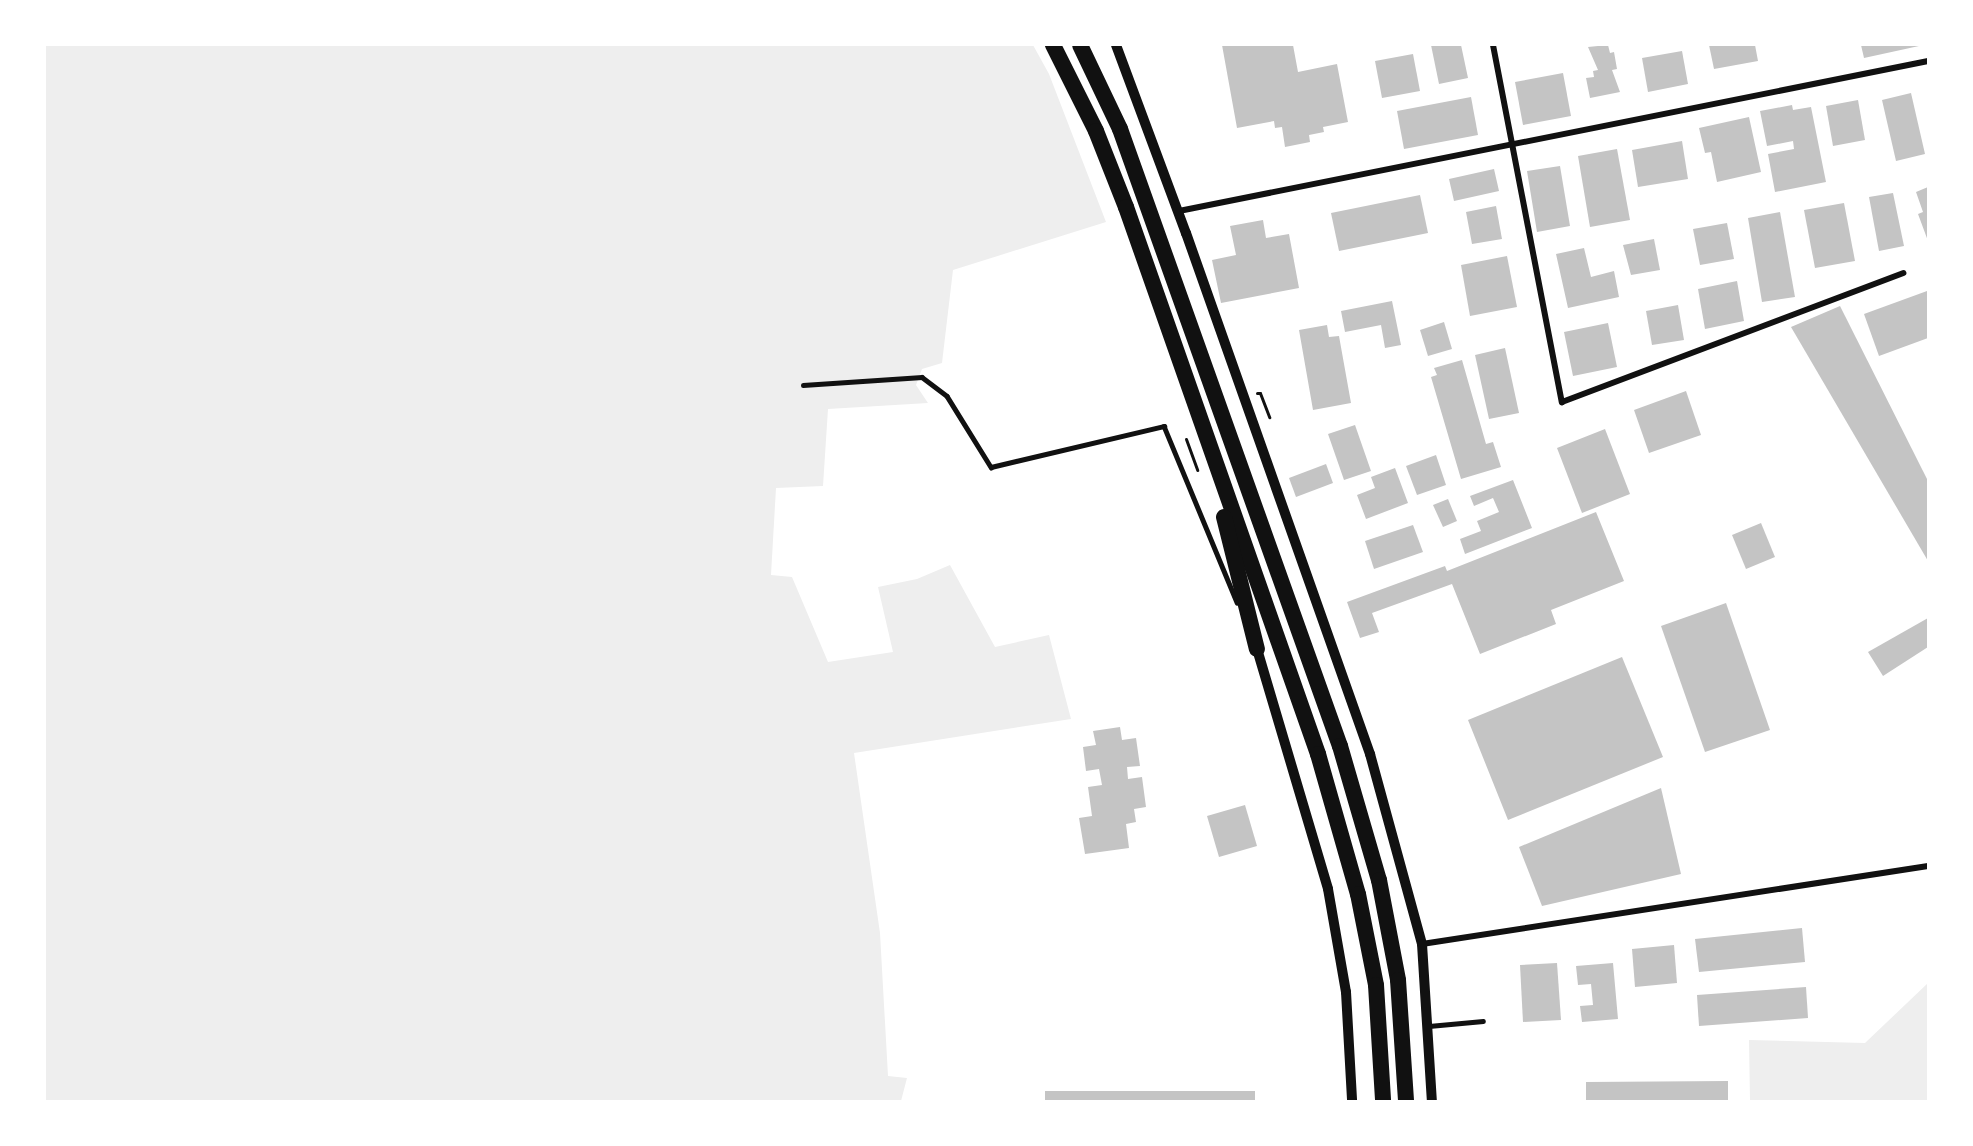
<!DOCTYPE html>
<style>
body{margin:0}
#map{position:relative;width:1973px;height:1146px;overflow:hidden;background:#fff;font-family:"Roboto Condensed",sans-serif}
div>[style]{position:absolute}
.green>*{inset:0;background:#eee}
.building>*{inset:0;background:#c4c4c4}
.path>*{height:3px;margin:-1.5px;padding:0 1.5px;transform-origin:1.5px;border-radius:1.5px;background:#111}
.service>*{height:4.5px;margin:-2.25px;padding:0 2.25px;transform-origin:2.25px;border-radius:2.25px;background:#111}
.minor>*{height:6px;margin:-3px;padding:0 3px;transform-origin:3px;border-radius:3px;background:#111}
.tertiary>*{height:10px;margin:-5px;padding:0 5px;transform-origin:5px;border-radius:5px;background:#111}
.trunk>*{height:16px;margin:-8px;padding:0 8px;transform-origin:8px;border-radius:8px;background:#111}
span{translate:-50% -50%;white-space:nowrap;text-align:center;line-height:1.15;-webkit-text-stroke:4.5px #fff;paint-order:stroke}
.frame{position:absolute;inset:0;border:46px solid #fff;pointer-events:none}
</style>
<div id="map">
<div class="green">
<i style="clip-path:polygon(45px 45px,1033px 45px,1049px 74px,1106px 222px,953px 270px,942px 363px,922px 369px,916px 385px,928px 403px,828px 409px,823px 486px,776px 488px,771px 575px,792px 577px,828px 662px,893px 652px,878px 587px,917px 579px,950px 565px,995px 647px,1049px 635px,1071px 719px,854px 753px,880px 933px,888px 1076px,907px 1078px,901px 1101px,45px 1101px)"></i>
<i style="clip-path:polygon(1928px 983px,1928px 1101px,1750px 1101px,1749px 1040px,1865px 1043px)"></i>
</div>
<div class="building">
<i style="clip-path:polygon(1222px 45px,1293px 45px,1298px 72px,1337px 64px,1348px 122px,1323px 127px,1324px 132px,1309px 135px,1310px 142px,1285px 147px,1282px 127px,1275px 128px,1274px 121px,1237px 128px)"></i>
<i style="clip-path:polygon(1431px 45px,1461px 45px,1468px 78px,1439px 84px)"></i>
<i style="clip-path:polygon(1608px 45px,1610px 53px,1614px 52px,1617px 69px,1612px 70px,1620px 92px,1590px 98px,1586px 78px,1594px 77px,1593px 71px,1598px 70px,1588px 47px)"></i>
<i style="clip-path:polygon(1709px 45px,1755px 45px,1758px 61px,1714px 69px)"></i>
<i style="clip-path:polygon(1861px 45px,1918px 45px,1919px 46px,1864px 58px)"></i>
<i style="clip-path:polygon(1682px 51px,1688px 84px,1648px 92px,1642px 58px)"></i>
<i style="clip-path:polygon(1413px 54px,1420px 91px,1382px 98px,1375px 61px)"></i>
<i style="clip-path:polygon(1563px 73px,1571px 116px,1523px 125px,1515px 82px)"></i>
<i style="clip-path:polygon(1911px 93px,1925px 154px,1896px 161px,1882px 100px)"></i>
<i style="clip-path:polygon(1471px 97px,1478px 135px,1404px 149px,1397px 111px)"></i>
<i style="clip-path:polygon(1858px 100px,1865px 140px,1833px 146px,1826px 106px)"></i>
<i style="clip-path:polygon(1792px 105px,1793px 110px,1811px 107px,1826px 182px,1775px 192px,1768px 154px,1794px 149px,1793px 141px,1767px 146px,1760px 111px)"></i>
<i style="clip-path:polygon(1749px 117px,1761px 172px,1717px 182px,1711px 152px,1705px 153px,1699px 128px)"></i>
<i style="clip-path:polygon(1682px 141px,1688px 179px,1638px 187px,1632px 150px)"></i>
<i style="clip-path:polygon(1617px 149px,1630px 220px,1590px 227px,1578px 156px)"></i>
<i style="clip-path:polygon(1560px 166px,1570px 226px,1537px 232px,1527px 171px)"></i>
<i style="clip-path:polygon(1494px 169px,1499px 191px,1454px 201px,1449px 179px)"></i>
<i style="clip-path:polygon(1928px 187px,1928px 241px,1918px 214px,1923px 212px,1916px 192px)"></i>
<i style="clip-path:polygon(1893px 193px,1904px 246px,1879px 251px,1869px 197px)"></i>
<i style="clip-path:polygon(1420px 195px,1428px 233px,1339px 251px,1331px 213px)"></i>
<i style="clip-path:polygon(1844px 203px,1855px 261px,1815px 268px,1804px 210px)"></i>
<i style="clip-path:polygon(1496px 206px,1502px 239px,1472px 244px,1466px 212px)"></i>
<i style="clip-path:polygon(1780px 212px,1795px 297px,1762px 302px,1748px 218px)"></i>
<i style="clip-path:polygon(1263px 220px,1266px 238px,1289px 234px,1299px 288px,1221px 303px,1212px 260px,1236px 255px,1230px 226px)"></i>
<i style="clip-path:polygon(1727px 223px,1734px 259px,1700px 265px,1693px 229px)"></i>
<i style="clip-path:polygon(1654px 239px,1660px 270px,1631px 275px,1623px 245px)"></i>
<i style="clip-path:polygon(1584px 248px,1591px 277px,1614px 271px,1619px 297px,1568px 308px,1556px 254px)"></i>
<i style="clip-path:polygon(1507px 256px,1517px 307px,1470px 316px,1461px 265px)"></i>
<i style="clip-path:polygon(1737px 281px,1744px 321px,1705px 329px,1698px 289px)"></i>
<i style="clip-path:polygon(1927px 291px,1928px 338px,1879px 356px,1864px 314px)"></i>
<i style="clip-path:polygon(1392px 301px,1401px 345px,1385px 348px,1381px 325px,1345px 332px,1341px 311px)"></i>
<i style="clip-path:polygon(1678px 305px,1684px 340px,1652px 345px,1646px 311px)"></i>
<i style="clip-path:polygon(1840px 306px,1928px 481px,1928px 561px,1791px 327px)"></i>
<i style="clip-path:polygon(1444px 322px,1452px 349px,1428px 356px,1420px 330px)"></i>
<i style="clip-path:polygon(1608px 323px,1617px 367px,1573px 376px,1564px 332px)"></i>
<i style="clip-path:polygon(1327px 325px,1329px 337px,1339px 336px,1351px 403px,1313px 410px,1299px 330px)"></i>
<i style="clip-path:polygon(1505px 348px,1519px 413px,1489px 419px,1475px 355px)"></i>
<i style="clip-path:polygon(1462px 360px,1486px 444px,1493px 442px,1501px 467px,1461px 479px,1431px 377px,1437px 375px,1434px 368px)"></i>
<i style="clip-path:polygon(1686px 391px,1701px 435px,1649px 453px,1634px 410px)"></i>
<i style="clip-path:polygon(1355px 425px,1371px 471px,1344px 480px,1328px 434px)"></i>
<i style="clip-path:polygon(1605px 429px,1630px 494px,1582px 513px,1557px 448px)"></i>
<i style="clip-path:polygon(1436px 455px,1446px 485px,1417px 495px,1406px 466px)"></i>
<i style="clip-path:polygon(1326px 464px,1333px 483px,1296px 497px,1289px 478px)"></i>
<i style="clip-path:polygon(1395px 468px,1408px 503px,1366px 519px,1357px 495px,1375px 488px,1371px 477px)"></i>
<i style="clip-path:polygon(1513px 480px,1532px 528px,1465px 554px,1460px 539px,1481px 531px,1477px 521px,1499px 512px,1493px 498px,1474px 506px,1470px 496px)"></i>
<i style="clip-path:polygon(1448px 499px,1457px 521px,1443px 527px,1433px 505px)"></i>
<i style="clip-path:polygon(1596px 512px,1624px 581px,1551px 610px,1556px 624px,1480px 654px,1452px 584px,1372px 613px,1379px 632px,1360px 638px,1347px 602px,1445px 566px,1447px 571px)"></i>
<i style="clip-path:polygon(1761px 523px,1775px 557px,1746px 569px,1732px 535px)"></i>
<i style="clip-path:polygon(1413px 525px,1423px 552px,1374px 569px,1365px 541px)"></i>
<i style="clip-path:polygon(1726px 603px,1770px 730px,1705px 752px,1661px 626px)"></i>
<i style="clip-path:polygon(1928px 618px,1928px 647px,1883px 676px,1868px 652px)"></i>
<i style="clip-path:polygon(1622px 657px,1663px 757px,1508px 820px,1468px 720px)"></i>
<i style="clip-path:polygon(1120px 727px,1122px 740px,1136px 738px,1140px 766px,1127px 767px,1128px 779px,1142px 777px,1146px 807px,1134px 809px,1136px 822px,1126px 824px,1129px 848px,1085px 854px,1079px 818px,1092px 816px,1088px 787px,1102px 785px,1099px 769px,1086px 771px,1083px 747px,1096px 745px,1093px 731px)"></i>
<i style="clip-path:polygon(1661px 788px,1681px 874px,1542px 906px,1519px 847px)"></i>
<i style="clip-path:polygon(1245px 805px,1257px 846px,1219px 857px,1207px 816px)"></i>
<i style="clip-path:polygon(1802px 928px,1805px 962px,1699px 972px,1695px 939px)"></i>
<i style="clip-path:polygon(1674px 945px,1677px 983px,1635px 987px,1632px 949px)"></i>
<i style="clip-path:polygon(1557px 963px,1561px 1020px,1523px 1022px,1520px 965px)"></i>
<i style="clip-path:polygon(1613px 963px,1618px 1019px,1582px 1022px,1580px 1006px,1593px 1005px,1591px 984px,1578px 985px,1576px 966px)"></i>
<i style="clip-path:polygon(1806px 987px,1808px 1018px,1699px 1026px,1697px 995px)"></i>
<i style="clip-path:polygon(1728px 1081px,1728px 1101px,1586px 1101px,1586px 1082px)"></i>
<i style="clip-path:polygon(1045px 1091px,1255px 1091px,1255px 1101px,1045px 1101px)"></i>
</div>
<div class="path">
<i style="left:1257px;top:393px;width:3px"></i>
<i style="left:1260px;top:393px;width:26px;rotate:69deg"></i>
<i style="left:1186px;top:439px;width:33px;rotate:70deg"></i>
</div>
<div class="service">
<i style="left:803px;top:385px;width:119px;rotate:-3.8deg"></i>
<i style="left:922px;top:377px;width:31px;rotate:37deg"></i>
<i style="left:947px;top:396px;width:84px;rotate:58.2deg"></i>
<i style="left:991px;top:467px;width:178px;rotate:-13.3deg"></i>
<i style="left:1164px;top:426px;width:191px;rotate:67.5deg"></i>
<i style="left:1429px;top:1026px;width:54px;rotate:-5.3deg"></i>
</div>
<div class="minor">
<i style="left:1493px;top:45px;width:364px;rotate:79.1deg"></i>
<i style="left:1562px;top:402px;width:365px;rotate:-20.7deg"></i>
<i style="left:1179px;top:211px;width:764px;rotate:-11.32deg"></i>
<i style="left:1422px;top:944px;width:512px;rotate:-8.76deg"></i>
</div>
<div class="tertiary">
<i style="left:1116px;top:45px;width:201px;rotate:69.6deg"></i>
<i style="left:1186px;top:233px;width:553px;rotate:70.55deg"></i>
<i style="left:1370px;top:754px;width:197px;rotate:74.7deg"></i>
<i style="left:1422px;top:944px;width:157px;rotate:86.4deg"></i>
<i style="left:1257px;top:649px;width:250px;rotate:73.5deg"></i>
<i style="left:1328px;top:889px;width:105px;rotate:80.1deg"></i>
<i style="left:1346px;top:992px;width:109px;rotate:86.8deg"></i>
</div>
<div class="trunk">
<i style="left:1053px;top:45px;width:96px;rotate:63.4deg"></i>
<i style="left:1096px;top:131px;width:82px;rotate:68.5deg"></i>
<i style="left:1126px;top:207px;width:580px;rotate:70.66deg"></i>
<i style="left:1318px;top:754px;width:146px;rotate:74.1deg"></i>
<i style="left:1358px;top:894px;width:93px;rotate:78.8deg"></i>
<i style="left:1376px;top:985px;width:116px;rotate:86.5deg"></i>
<i style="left:1080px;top:45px;width:93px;rotate:64.5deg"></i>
<i style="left:1120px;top:129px;width:655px;rotate:70.38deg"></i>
<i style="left:1340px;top:746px;width:140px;rotate:73.8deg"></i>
<i style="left:1379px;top:880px;width:102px;rotate:79.2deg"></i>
<i style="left:1398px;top:980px;width:121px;rotate:86.2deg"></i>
<i style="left:1224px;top:517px;width:136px;rotate:76deg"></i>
</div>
<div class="frame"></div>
</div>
